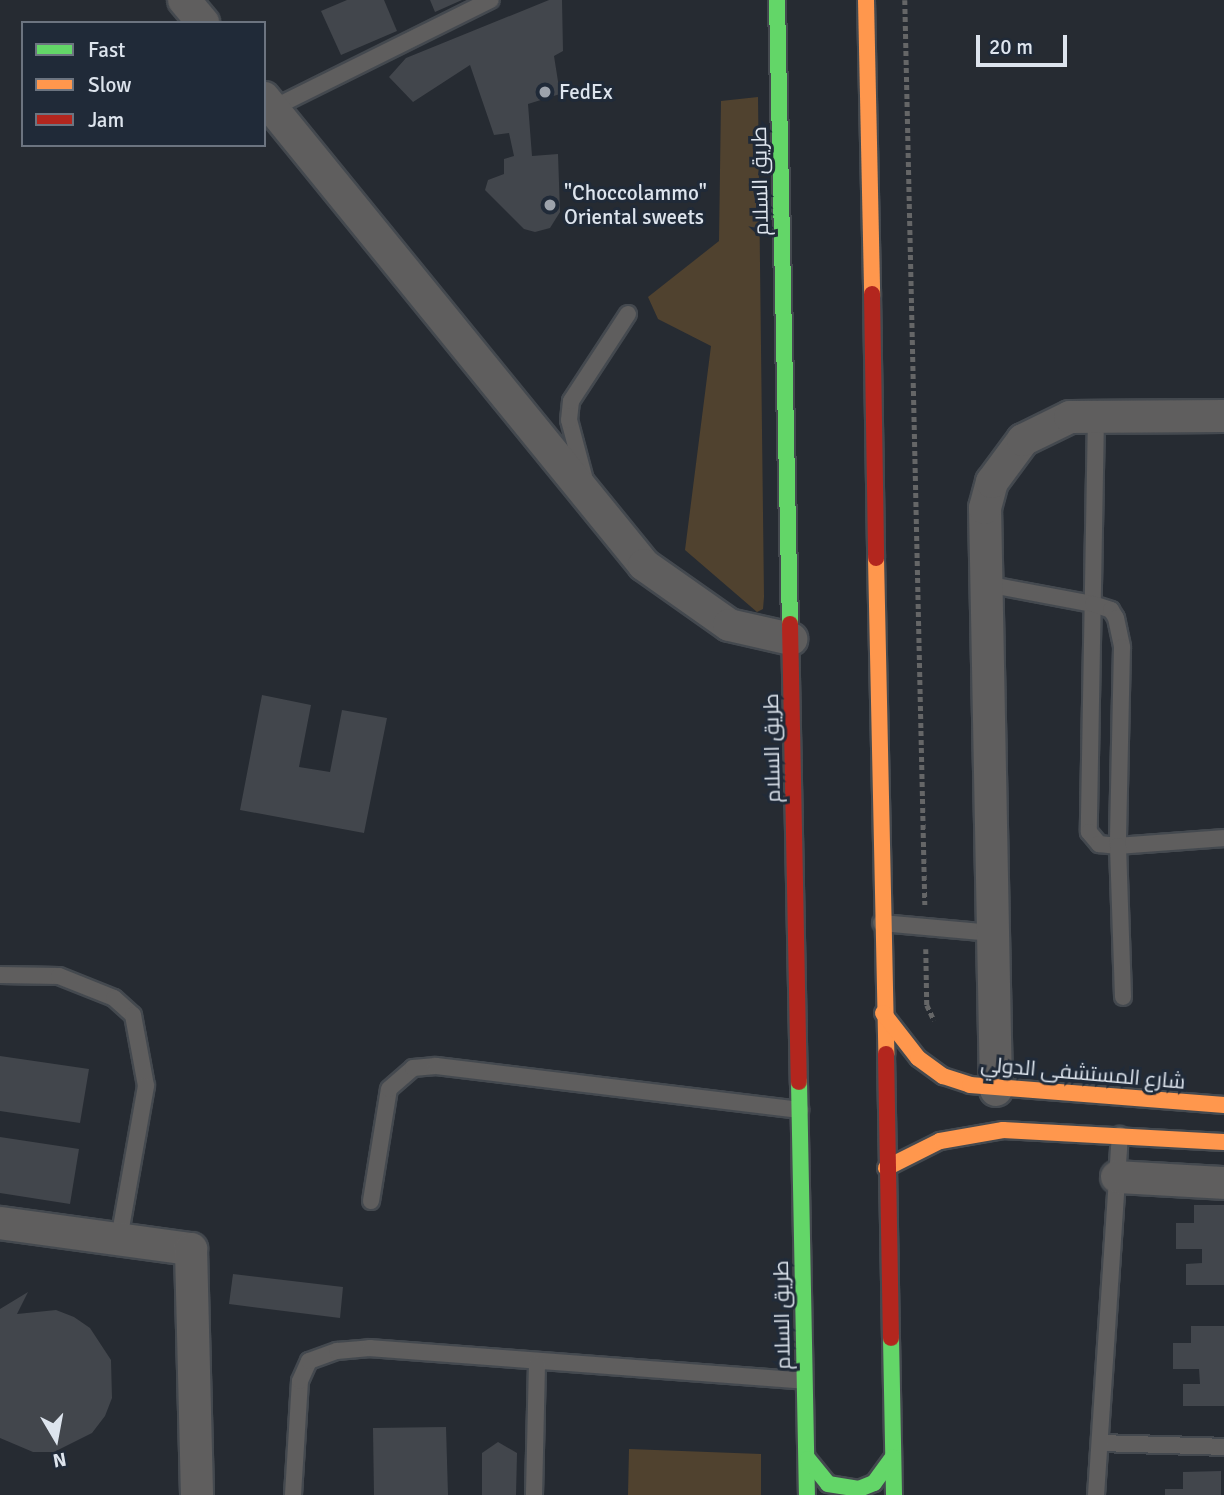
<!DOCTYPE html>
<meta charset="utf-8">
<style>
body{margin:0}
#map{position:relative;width:1224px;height:1495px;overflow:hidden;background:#262b32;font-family:Signika,Cairo,sans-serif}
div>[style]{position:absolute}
.green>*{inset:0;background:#50422f}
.building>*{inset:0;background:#42464c}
.path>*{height:4.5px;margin-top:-2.25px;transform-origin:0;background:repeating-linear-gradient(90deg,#656667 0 5px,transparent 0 8.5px)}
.roads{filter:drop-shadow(2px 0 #44494f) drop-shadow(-2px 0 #44494f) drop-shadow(0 2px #44494f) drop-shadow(0 -2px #44494f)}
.lane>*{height:16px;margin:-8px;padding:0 8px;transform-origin:8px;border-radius:8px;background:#5f5e5e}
.street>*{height:32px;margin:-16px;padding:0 16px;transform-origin:16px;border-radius:16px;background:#5f5e5e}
.fast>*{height:16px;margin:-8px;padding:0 8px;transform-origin:8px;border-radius:8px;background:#63d668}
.slow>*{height:16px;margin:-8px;padding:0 8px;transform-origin:8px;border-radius:8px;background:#ff974d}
.jam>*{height:16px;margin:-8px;padding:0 8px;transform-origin:8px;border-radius:8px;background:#b3261e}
.dots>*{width:19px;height:19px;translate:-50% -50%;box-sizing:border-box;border:4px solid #202a38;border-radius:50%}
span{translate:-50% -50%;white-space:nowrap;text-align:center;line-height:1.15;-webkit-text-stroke:6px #202a38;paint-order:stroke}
.poi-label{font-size:21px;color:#dde4ed}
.left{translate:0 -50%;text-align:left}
.street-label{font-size:21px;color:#dde4ed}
.legend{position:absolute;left:21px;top:21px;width:245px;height:126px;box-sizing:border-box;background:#202a38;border:2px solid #6c7480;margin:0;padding:9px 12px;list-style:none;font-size:21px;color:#dde4ed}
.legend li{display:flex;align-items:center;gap:14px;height:35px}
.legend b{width:35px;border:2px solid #6c7480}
.north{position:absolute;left:21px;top:1404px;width:70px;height:70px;-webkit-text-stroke:5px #202a38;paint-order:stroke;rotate:170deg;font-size:19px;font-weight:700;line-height:28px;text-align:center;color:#dde4ed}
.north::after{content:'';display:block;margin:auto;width:24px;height:32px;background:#dde4ed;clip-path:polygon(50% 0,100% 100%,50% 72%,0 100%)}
.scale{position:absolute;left:976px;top:35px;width:91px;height:32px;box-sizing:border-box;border:4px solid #dde4ed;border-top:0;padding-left:9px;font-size:21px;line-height:24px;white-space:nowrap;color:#dde4ed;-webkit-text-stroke:5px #202a38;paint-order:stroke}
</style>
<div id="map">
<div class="green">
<i style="clip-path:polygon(758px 97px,764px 597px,763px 609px,757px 612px,685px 550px,711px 346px,658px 319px,648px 297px,719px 241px,721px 101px)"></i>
<i style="clip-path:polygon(629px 1449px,761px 1454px,761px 1495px,628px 1495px)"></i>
</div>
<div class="building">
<i style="clip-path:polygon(347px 0,384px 0,397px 31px,341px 55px,321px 11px)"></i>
<i style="clip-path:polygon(430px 0,462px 0,435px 12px)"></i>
<i style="clip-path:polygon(549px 0,562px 0,563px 51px,554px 56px,560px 94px,528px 104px,532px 156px,558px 154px,560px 212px,550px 228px,535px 232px,524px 229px,485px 190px,488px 180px,504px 174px,504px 159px,514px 156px,509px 133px,494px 135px,470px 65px,413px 102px,389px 77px,406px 58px)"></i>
<i style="clip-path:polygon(262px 695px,311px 705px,299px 767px,330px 772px,342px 710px,387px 718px,364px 833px,240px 810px)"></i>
<i style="clip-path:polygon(0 1056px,89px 1069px,80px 1123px,0 1111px)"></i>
<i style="clip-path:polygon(0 1137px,79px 1149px,70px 1204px,0 1193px)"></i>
<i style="clip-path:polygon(1194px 1205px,1224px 1205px,1224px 1285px,1186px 1285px,1186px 1264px,1202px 1263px,1202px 1249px,1176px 1249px,1176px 1223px,1194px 1223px)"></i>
<i style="clip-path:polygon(233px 1274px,343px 1287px,340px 1318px,229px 1304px)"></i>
<i style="clip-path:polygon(28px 1292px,17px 1314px,56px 1310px,74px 1317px,90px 1328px,111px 1360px,112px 1398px,105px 1416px,92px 1433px,54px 1452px,33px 1452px,0 1438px,0 1309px)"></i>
<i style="clip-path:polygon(1191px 1326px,1224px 1326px,1224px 1406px,1183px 1406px,1183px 1384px,1200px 1384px,1199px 1369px,1173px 1369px,1173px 1343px,1191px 1343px)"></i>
<i style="clip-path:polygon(446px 1427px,448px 1495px,374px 1495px,373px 1428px)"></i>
<i style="clip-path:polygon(498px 1442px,517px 1453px,516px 1495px,482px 1495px,482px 1453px)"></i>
<i style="clip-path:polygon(1221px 1471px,1221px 1495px,1165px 1495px,1165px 1489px,1183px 1489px,1183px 1472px)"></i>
</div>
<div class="path">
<i style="left:905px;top:0;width:905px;rotate:88.73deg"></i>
<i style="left:926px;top:949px;width:56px;rotate:89deg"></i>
<i style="left:927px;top:1005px;width:17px;rotate:65deg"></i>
</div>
<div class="roads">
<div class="lane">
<i style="left:273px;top:108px;width:243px;rotate:-26.4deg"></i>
<i style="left:1096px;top:415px;width:417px;rotate:91deg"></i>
<i style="left:1089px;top:832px;width:16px;rotate:50deg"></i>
<i style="left:1099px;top:844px;width:19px;rotate:6deg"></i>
<i style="left:1118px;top:846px;width:106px;rotate:-4.3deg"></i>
<i style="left:585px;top:480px;width:62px;rotate:-104.9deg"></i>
<i style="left:569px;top:420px;width:19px;rotate:-84deg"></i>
<i style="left:571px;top:401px;width:104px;rotate:-56.8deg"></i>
<i style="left:986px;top:584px;width:109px;rotate:10.6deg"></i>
<i style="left:1093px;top:604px;width:19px;rotate:18deg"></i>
<i style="left:1111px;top:610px;width:9px;rotate:58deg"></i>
<i style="left:1116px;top:618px;width:30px;rotate:78deg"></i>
<i style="left:1122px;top:647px;width:199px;rotate:91.2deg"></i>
<i style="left:1118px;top:846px;width:151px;rotate:88.1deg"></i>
<i style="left:881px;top:923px;width:112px;rotate:5.1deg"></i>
<i style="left:0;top:975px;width:59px;rotate:1deg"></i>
<i style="left:59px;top:976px;width:59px;rotate:21.8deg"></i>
<i style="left:114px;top:998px;width:25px;rotate:42deg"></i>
<i style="left:133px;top:1015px;width:72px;rotate:79.6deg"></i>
<i style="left:146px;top:1086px;width:155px;rotate:100deg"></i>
<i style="left:371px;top:1201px;width:113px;rotate:-80.9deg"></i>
<i style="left:389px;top:1089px;width:32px;rotate:-41deg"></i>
<i style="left:413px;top:1068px;width:23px;rotate:-5deg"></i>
<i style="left:436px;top:1066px;width:367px;rotate:6.9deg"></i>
<i style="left:1100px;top:1443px;width:124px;rotate:1.8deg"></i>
<i style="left:293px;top:1495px;width:114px;rotate:-86.5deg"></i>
<i style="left:300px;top:1381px;width:22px;rotate:-66deg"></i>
<i style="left:309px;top:1361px;width:30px;rotate:-20deg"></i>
<i style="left:337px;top:1351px;width:33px;rotate:-5deg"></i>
<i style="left:370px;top:1348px;width:435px;rotate:4.3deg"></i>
<i style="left:534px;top:1495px;width:131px;rotate:-88.7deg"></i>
<i style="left:1096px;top:1495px;width:361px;rotate:-86.2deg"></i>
</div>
<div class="street">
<i style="left:184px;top:0;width:30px;rotate:50deg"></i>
<i style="left:264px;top:98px;width:602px;rotate:50.86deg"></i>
<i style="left:644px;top:565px;width:104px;rotate:35.2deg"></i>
<i style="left:729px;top:625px;width:64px;rotate:12.7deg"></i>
<i style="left:996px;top:1090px;width:582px;rotate:-91.08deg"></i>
<i style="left:985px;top:508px;width:27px;rotate:-75deg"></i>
<i style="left:992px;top:482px;width:52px;rotate:-53.6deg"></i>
<i style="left:1023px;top:440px;width:52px;rotate:-26.1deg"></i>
<i style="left:1070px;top:417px;width:154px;rotate:-0.4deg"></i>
<i style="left:1117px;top:1177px;width:107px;rotate:3.2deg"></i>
<i style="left:0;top:1223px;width:193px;rotate:7.8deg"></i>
<i style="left:191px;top:1249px;width:246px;rotate:88.6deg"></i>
</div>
<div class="fast">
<i style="left:777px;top:0;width:624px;rotate:88.81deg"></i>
<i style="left:799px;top:1082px;width:413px;rotate:88.9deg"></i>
<i style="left:891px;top:1338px;width:157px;rotate:88.9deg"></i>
<i style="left:808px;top:1459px;width:32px;rotate:51deg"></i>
<i style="left:828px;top:1484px;width:31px;rotate:9deg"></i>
<i style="left:859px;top:1489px;width:16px;rotate:-22deg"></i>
<i style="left:874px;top:1483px;width:32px;rotate:-54deg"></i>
</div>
<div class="slow">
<i style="left:866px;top:0;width:294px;rotate:88.8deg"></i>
<i style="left:876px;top:558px;width:496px;rotate:88.8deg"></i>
<i style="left:883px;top:1013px;width:57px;rotate:52.1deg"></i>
<i style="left:918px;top:1058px;width:31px;rotate:36deg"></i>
<i style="left:943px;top:1076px;width:28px;rotate:18deg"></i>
<i style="left:970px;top:1085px;width:255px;rotate:4.5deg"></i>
<i style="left:886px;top:1168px;width:60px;rotate:-26.6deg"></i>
<i style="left:940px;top:1141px;width:64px;rotate:-9.9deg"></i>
<i style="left:1003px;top:1130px;width:221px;rotate:3.1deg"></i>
</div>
<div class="jam">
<i style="left:872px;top:294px;width:264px;rotate:89.1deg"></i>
<i style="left:790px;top:624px;width:458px;rotate:88.9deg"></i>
<i style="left:886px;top:1054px;width:284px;rotate:89deg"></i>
</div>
</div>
<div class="dots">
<i style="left:545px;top:92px;background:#9da3ac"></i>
<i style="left:550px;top:205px;background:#9da3ac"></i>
</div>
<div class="poi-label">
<span class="left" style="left:559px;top:92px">FedEx</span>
<span class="left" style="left:564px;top:205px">"Choccolammo"<br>Oriental sweets</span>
</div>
<div class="street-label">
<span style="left:760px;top:181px;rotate:-91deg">طريق السلام</span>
<span style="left:772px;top:748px;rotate:-91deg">طريق السلام</span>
<span style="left:1083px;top:1073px;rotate:5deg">شارع المستشفى الدولي</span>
<span style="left:782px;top:1315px;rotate:-91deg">طريق السلام</span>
</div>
<ul class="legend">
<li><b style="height:9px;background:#63d668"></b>Fast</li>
<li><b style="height:9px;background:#ff974d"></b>Slow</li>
<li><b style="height:9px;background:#b3261e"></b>Jam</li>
</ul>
<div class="north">N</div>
<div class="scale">20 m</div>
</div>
